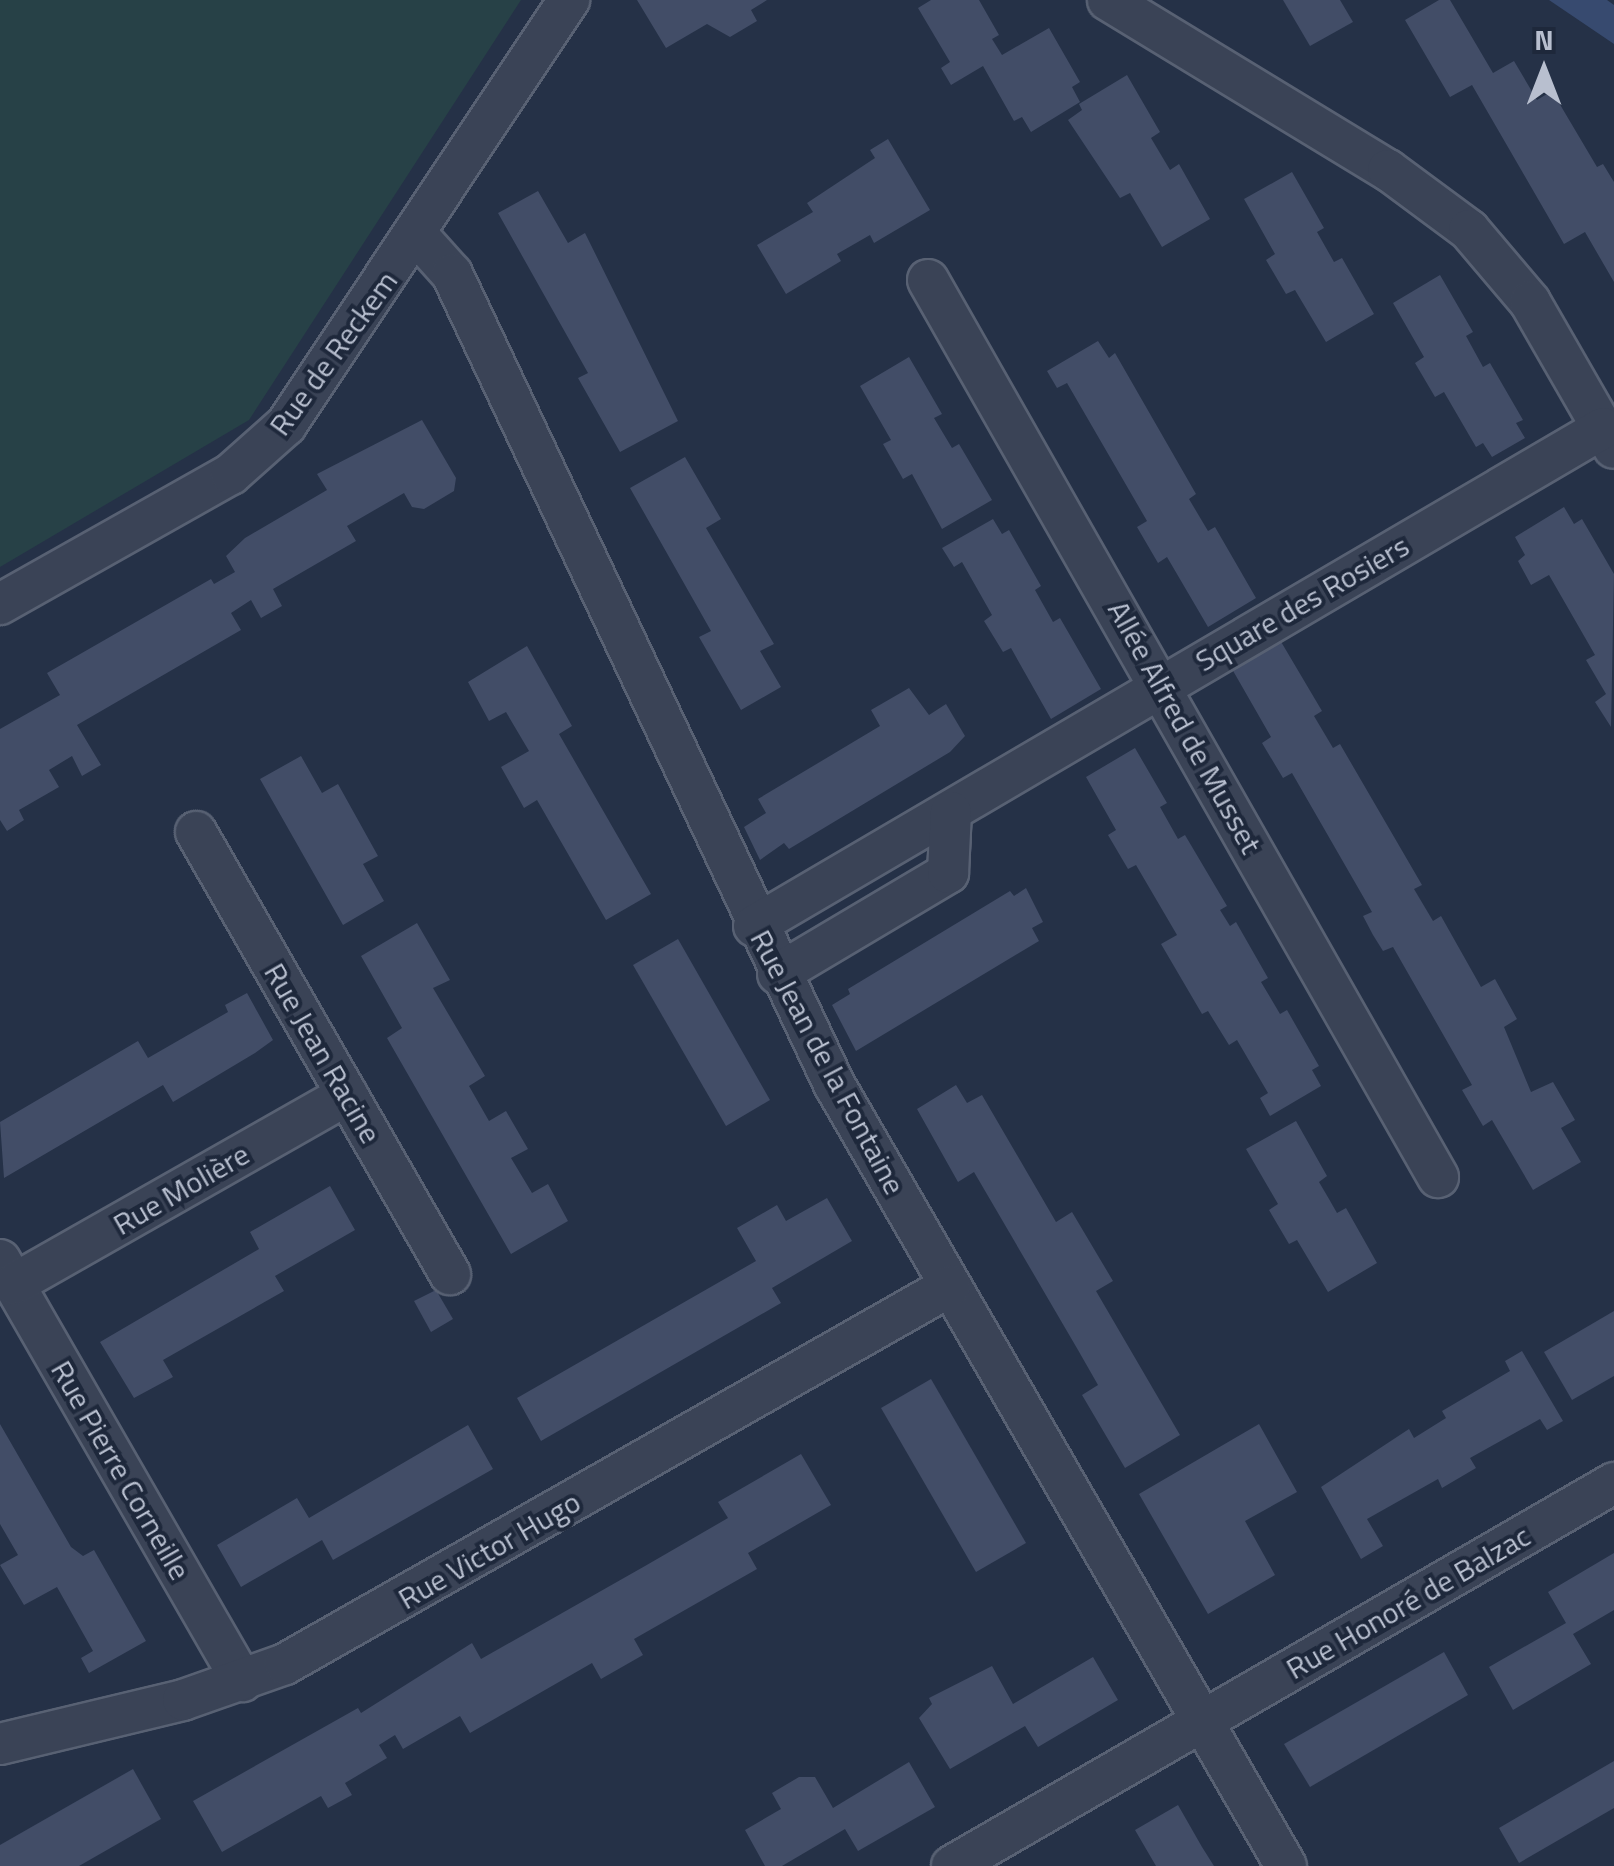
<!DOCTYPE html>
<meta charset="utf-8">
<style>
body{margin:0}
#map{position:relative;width:1614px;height:1866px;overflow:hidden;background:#253147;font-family:"Titillium Web",sans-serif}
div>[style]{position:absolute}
.green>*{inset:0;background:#274147}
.water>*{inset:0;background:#374a6f}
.building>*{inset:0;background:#424d67}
.roads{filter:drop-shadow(2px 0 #586173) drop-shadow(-2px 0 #586173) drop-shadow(0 2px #586173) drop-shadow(0 -2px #586173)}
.minor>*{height:40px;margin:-20px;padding:0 20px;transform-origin:20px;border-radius:20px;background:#3a4356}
span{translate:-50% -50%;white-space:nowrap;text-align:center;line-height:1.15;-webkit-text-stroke:8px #1e283b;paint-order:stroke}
.street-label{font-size:30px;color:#b8bfcf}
.north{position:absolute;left:1494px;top:20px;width:100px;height:100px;-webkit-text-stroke:8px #1e283b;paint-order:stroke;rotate:0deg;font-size:28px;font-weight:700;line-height:40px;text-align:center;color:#b8bfcf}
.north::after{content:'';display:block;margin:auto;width:35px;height:45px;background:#b8bfcf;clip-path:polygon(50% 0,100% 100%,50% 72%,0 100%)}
</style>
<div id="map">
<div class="green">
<i style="clip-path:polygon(0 0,521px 0,249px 420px,0 567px)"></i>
</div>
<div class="water">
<i style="clip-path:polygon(1549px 0,1607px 0,1614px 5px,1614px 44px)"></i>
</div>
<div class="building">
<i style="clip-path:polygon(637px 0,767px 0,751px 10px,757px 21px,730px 37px,707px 24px,666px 48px)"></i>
<i style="clip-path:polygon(931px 0,979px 0,999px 35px,992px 39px,1002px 55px,1049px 28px,1080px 82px,1072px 87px,1080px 102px,1031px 132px,1022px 117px,1014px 121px,983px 66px,951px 85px,941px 68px,950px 62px,918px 8px)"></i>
<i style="clip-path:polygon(1283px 0,1340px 0,1353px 22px,1310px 46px)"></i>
<i style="clip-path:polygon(1439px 0,1450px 0,1493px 73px,1514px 61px,1537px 100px,1552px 91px,1597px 167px,1603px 164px,1614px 182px,1614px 282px,1585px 232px,1564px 244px,1472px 85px,1450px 97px,1405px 20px)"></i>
<i style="clip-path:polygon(1127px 75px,1160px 132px,1151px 138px,1170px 170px,1179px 164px,1210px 219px,1162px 247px,1130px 193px,1120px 198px,1068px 120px,1082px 110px,1079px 104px)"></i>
<i style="clip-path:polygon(888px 139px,930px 210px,874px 243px,870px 235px,837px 254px,841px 261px,786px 294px,757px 245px,813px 212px,807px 203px,875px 158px,870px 150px)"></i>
<i style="clip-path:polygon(1292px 172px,1324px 228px,1317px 232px,1334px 262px,1342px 258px,1374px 314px,1326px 342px,1295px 290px,1286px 294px,1266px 260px,1275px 254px,1244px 199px)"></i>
<i style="clip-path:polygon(538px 191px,568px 243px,585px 233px,678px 421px,620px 452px,578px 378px,588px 373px,498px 213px)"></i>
<i style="clip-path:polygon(1440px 275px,1473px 332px,1466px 336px,1483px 367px,1490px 363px,1523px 420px,1516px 423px,1525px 438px,1492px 457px,1483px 443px,1476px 447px,1444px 392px,1435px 397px,1415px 363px,1424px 357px,1393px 303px)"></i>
<i style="clip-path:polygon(1098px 341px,1109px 358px,1115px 353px,1196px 494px,1189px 499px,1208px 531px,1215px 527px,1256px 598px,1208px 627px,1167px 557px,1158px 563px,1137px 527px,1147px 521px,1067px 383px,1057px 388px,1047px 371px)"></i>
<i style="clip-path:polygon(909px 357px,942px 414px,934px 418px,952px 448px,959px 444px,992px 500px,942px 529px,912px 474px,903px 479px,883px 444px,891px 440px,860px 386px)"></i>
<i style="clip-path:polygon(422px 420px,456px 478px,454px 491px,424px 509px,412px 507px,404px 493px,347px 526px,356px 541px,273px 589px,282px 606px,261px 618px,251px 600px,231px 613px,241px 630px,77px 725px,101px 765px,82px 776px,72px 756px,49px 770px,59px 787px,19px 810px,24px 820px,7px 831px,0 820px,0 729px,60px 695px,47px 673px,211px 579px,214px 584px,235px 572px,226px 556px,245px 538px,327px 490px,317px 474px)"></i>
<i style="clip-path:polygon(685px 457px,721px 519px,706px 528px,774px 644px,760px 651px,781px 687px,741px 710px,699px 637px,711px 631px,630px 488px)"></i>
<i style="clip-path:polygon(1564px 507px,1574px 524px,1582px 519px,1614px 574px,1611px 727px,1595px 702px,1606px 694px,1586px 660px,1595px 655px,1549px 575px,1531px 585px,1518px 561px,1525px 555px,1515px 537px)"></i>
<i style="clip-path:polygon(993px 519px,1002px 534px,1009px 530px,1041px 586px,1035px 590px,1053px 622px,1060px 618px,1101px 689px,1051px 719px,1011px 648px,1003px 652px,984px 621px,992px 615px,962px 562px,954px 567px,942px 548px)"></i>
<i style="clip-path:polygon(1280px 640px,1322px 711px,1314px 716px,1333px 748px,1340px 744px,1422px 885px,1414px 889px,1433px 921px,1441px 916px,1481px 987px,1495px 979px,1517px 1019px,1504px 1027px,1531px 1092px,1553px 1082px,1575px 1120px,1561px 1128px,1581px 1162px,1533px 1190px,1492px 1120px,1483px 1126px,1462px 1090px,1472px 1085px,1393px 947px,1383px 951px,1373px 935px,1363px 916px,1372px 912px,1292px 773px,1283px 778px,1262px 743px,1271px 737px,1232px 669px)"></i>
<i style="clip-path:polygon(527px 646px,572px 726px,559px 734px,651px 894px,606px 920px,537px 800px,524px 808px,501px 767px,529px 751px,506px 712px,489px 721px,468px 682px)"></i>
<i style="clip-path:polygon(909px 688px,929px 715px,946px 704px,965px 736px,950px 752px,789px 849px,784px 843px,760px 860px,744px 827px,766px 813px,758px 799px,880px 726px,871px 710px)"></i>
<i style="clip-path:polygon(1135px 748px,1167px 803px,1160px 807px,1178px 839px,1185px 835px,1227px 906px,1220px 910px,1230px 926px,1236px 922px,1268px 978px,1261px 982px,1270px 997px,1280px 1014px,1287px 1010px,1319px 1066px,1312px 1070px,1321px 1086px,1270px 1116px,1260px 1098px,1268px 1093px,1237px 1040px,1229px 1045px,1208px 1011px,1202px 1014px,1161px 944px,1177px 935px,1136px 865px,1128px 869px,1108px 835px,1116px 830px,1086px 777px)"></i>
<i style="clip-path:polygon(301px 756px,322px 793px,338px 784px,378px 856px,363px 864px,384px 901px,343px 925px,260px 779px)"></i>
<i style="clip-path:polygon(1026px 888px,1043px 922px,1032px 928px,1039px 941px,856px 1051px,832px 1005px,850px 994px,848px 989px,1010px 891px,1014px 896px)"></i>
<i style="clip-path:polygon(417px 923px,450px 980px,433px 988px,485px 1076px,469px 1086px,489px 1121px,506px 1111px,528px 1149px,511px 1158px,532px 1193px,548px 1184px,568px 1221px,511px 1254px,387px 1038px,402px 1028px,361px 956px)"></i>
<i style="clip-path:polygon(678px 939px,770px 1100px,726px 1126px,633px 965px)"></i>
<i style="clip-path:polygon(247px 993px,273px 1040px,255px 1053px,173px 1102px,163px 1085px,4px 1178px,0 1122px,138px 1041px,148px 1058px,228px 1012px,225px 1005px)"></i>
<i style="clip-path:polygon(956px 1085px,967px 1103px,982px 1095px,1056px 1222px,1072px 1212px,1113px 1281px,1096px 1291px,1180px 1435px,1125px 1468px,1082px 1395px,1098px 1385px,1078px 1350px,974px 1172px,958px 1182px,917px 1109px)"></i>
<i style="clip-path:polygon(1296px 1121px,1327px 1176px,1319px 1182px,1329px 1199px,1337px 1213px,1346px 1208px,1377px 1263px,1328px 1292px,1297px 1240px,1289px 1244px,1269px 1210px,1278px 1204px,1246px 1149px)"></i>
<i style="clip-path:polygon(330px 1186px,355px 1230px,275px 1276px,284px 1291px,163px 1360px,173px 1377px,134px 1398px,100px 1342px,259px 1249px,250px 1232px)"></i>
<i style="clip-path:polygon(827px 1198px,852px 1241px,772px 1288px,781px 1303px,541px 1441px,517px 1398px,756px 1261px,737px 1228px,777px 1205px,786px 1221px)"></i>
<i style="clip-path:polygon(436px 1290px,453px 1319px,431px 1332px,414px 1301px)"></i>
<i style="clip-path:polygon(1614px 1311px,1614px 1376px,1572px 1400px,1544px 1352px)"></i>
<i style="clip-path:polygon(1522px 1351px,1563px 1421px,1547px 1430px,1540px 1419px,1470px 1458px,1476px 1468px,1442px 1488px,1438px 1479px,1367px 1519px,1383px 1546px,1361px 1559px,1321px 1487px,1409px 1429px,1414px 1438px,1446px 1418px,1442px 1411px,1510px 1371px,1505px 1361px)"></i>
<i style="clip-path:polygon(931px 1379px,1026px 1543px,976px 1572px,881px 1408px)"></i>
<i style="clip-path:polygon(0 1424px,71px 1547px,83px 1556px,94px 1550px,146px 1641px,89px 1673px,81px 1658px,93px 1651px,57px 1587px,24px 1605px,0 1565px,18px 1555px,0 1524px)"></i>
<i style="clip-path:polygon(1259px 1424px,1297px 1492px,1245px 1521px,1275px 1575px,1208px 1614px,1139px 1494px)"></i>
<i style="clip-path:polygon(468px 1425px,493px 1469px,333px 1560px,322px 1540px,241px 1587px,217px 1545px,297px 1498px,309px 1518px)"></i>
<i style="clip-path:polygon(801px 1454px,831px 1505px,748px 1553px,757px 1569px,634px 1639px,643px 1655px,601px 1679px,592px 1663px,470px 1733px,460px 1716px,403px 1749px,395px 1735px,379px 1745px,387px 1758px,345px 1783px,352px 1795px,328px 1808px,321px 1796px,222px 1852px,193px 1801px,358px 1708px,361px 1713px,472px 1643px,481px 1659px,645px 1566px,728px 1518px,718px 1502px)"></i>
<i style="clip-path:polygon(1614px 1553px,1614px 1610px,1573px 1634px,1591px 1664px,1513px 1710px,1489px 1667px,1566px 1623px,1548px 1592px)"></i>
<i style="clip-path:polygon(1444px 1652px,1468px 1695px,1310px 1787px,1284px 1744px)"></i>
<i style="clip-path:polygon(1093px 1657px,1118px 1700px,1038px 1747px,1025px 1726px,950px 1769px,919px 1718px,932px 1704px,929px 1698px,992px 1666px,1013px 1704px)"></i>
<i style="clip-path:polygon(1614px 1761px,1614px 1808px,1519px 1863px,1499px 1828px)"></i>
<i style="clip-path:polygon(909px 1762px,935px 1807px,858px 1851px,845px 1829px,782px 1866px,765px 1866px,745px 1830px,781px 1809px,772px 1793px,799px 1777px,815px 1777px,833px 1808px)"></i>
<i style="clip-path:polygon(133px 1769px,161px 1819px,79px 1866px,0 1866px,0 1845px)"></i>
<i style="clip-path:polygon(1178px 1805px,1202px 1847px,1214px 1866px,1156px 1866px,1135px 1830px)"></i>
</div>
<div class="roads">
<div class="minor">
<i style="left:1108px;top:0;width:328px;rotate:31.3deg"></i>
<i style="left:1388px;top:170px;width:101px;rotate:36.5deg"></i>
<i style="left:1469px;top:230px;width:94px;rotate:49.7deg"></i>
<i style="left:1530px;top:302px;width:168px;rotate:60.1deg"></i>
<i style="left:417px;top:235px;width:52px;rotate:48.1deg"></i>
<i style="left:452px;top:274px;width:896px;rotate:64.75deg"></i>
<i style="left:834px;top:1084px;width:903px;rotate:59.97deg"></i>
<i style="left:928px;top:280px;width:1032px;rotate:60.38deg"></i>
<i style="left:0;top:604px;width:265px;rotate:-29.4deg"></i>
<i style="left:231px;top:474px;width:74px;rotate:-41.7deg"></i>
<i style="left:286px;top:425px;width:511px;rotate:-56.34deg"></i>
<i style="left:196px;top:832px;width:510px;rotate:60.12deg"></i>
<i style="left:754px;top:926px;width:984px;rotate:-30.39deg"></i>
<i style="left:778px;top:974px;width:198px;rotate:-30.7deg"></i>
<i style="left:948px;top:873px;width:61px;rotate:-87.2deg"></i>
<i style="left:0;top:1260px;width:486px;rotate:60.1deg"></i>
<i style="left:14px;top:1284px;width:383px;rotate:-29.6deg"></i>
<i style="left:0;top:1744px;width:188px;rotate:-13.5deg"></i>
<i style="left:183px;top:1700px;width:108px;rotate:-19.4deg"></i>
<i style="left:285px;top:1664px;width:765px;rotate:-29.61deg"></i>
<i style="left:952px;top:1866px;width:765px;rotate:-30.05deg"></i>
</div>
</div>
<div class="street-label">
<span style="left:333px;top:353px;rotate:-54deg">Rue de Reckem</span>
<span style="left:1302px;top:603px;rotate:-30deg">Square des Rosiers</span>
<span style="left:1185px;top:727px;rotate:61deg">Allée Alfred de Musset</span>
<span style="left:323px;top:1053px;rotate:60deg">Rue Jean Racine</span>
<span style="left:828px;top:1062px;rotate:62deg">Rue Jean de la Fontaine</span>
<span style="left:181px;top:1189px;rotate:-30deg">Rue Molière</span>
<span style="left:121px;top:1470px;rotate:60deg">Rue Pierre Corneille</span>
<span style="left:489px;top:1550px;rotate:-30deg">Rue Victor Hugo</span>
<span style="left:1408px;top:1602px;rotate:-30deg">Rue Honoré de Balzac</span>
</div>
<div class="north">N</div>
</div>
